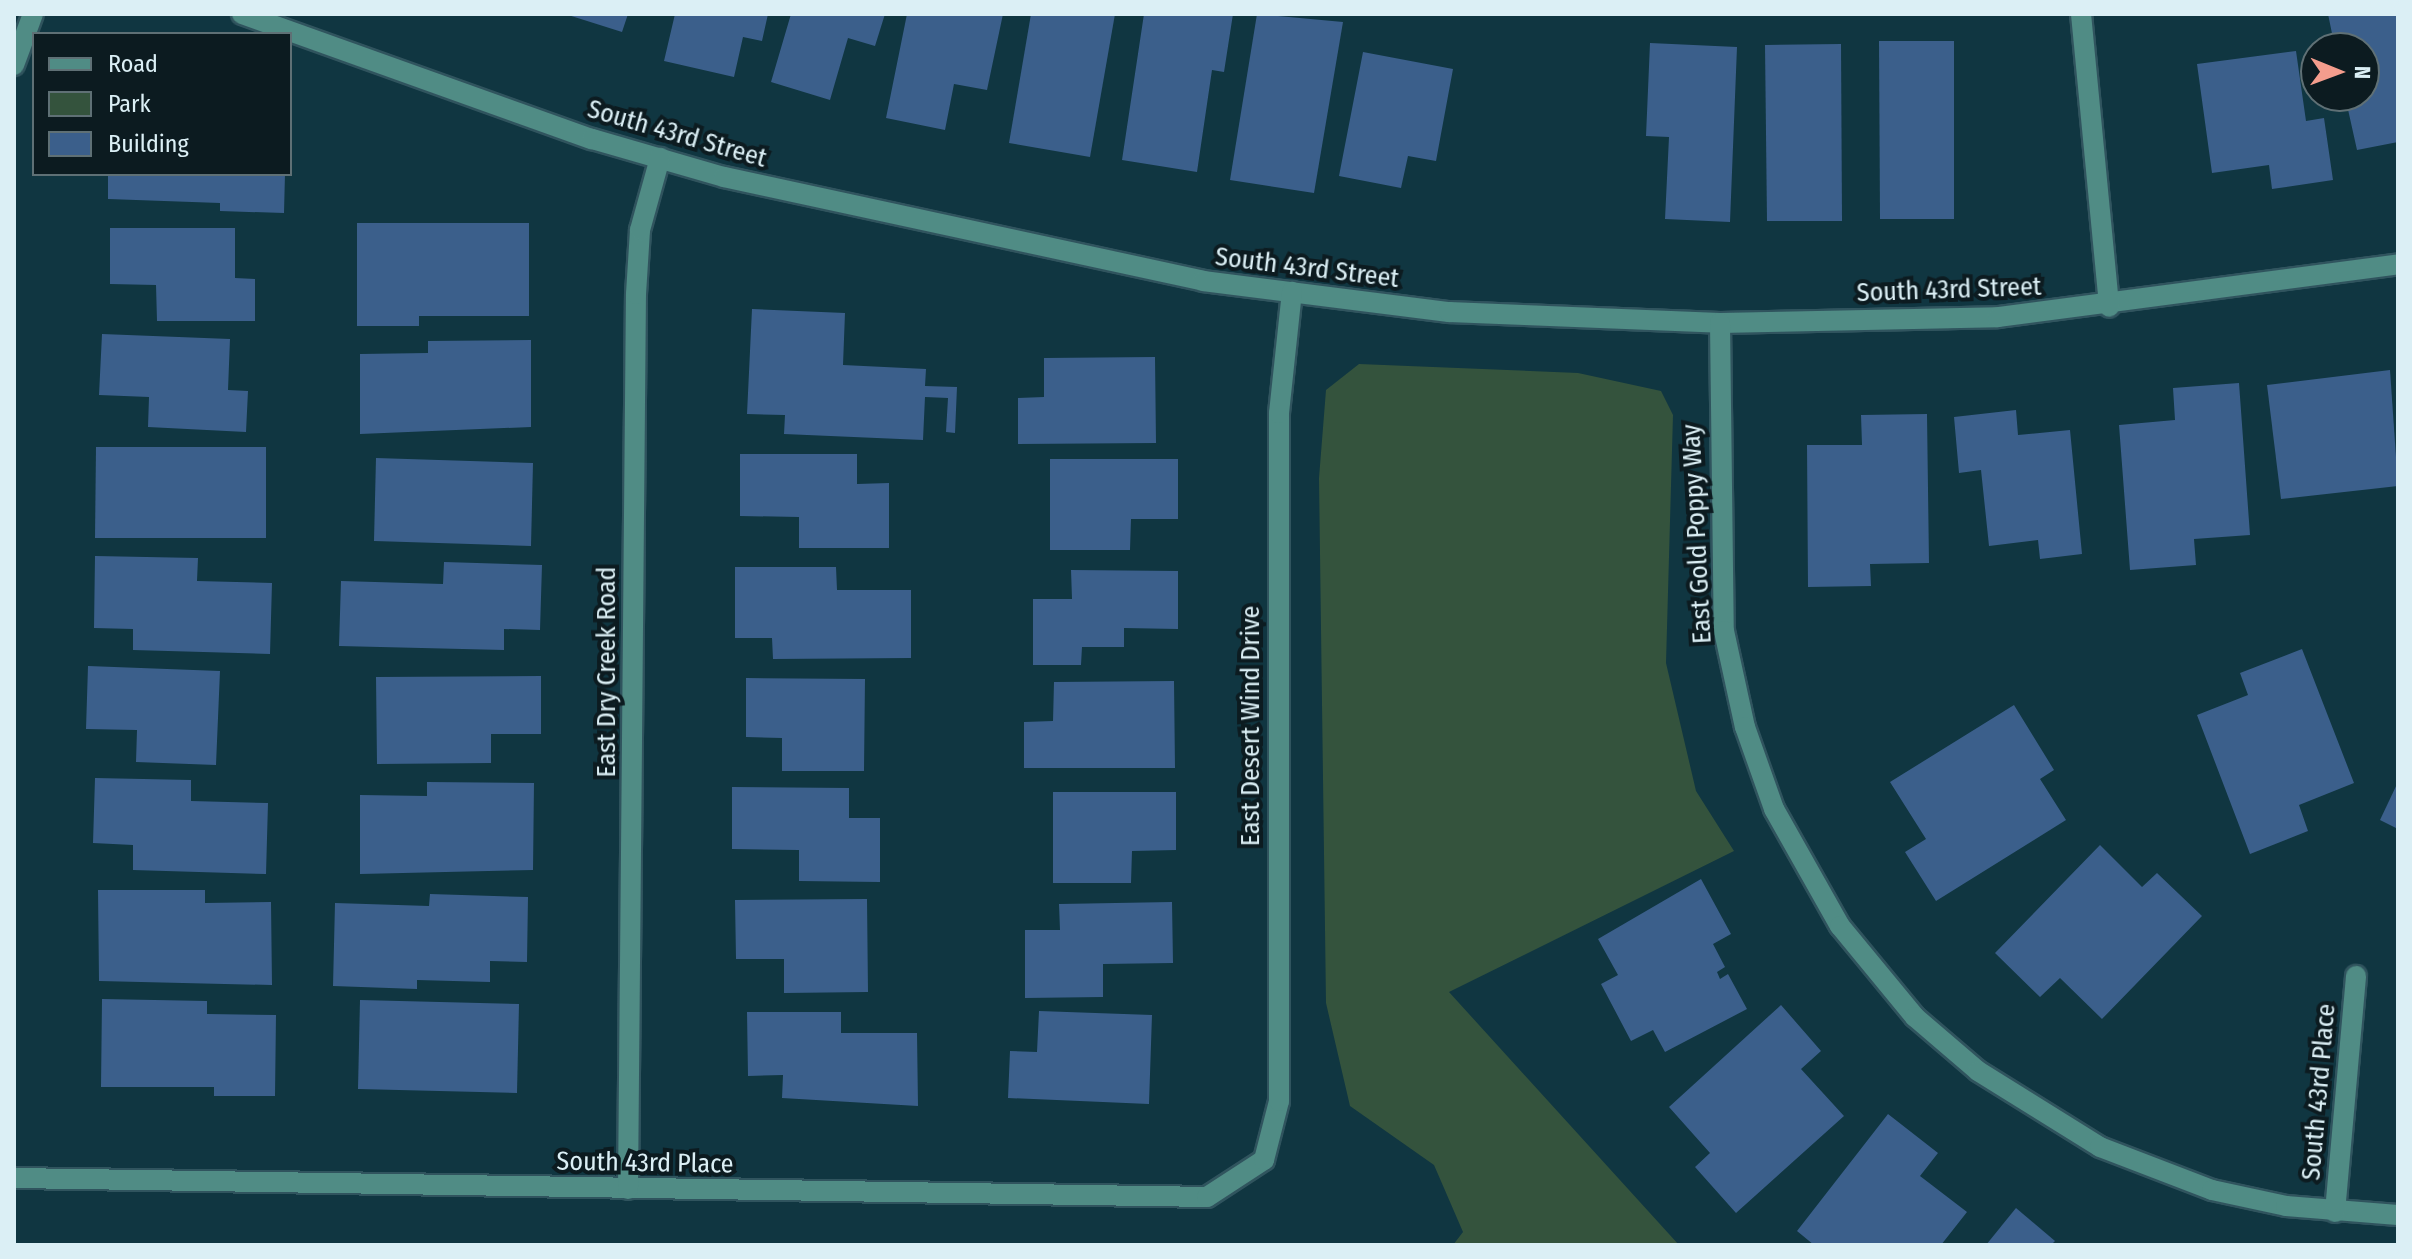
<!DOCTYPE html>
<style>
body{margin:0}
#map{position:relative;width:2412px;height:1259px;overflow:hidden;background:#103641;font-family:"Fira Sans Condensed",sans-serif}
div>[style]{position:absolute}
.green>*{inset:0;background:#34533d}
.building>*{inset:0;background:#3b5f8b}
.roads{filter:drop-shadow(2px 0 #30545e) drop-shadow(-2px 0 #30545e) drop-shadow(0 2px #30545e) drop-shadow(0 -2px #30545e)}
.minor>*{height:20px;margin:-10px;padding:0 10px;transform-origin:10px;border-radius:10px;background:#508c85}
span{translate:-50% -50%;white-space:nowrap;text-align:center;line-height:1.15;-webkit-text-stroke:8px #0c1b20;paint-order:stroke}
.street-label{font-size:26px;color:#dbeff5}
.frame{position:absolute;inset:0;border:16px solid #dbeff5;pointer-events:none}
.legend{position:absolute;left:32px;top:32px;width:260px;height:144px;box-sizing:border-box;background:#0c1b20;border:2px solid #5f7075;margin:0;padding:10px 14px;list-style:none;font-size:24px;color:#dbeff5}
.legend li{display:flex;align-items:center;gap:16px;height:40px}
.legend b{width:40px;border:2px solid #5f7075}
.north{position:absolute;left:2300px;top:32px;width:80px;height:80px;box-sizing:border-box;background:#0c1b20;border:2px solid #5f7075;border-radius:50%;rotate:91deg;font-size:22px;font-weight:700;line-height:32px;text-align:center;color:#dbeff5}
.north::after{content:'';display:block;margin:auto;width:28px;height:36px;background:#f49d8d;clip-path:polygon(50% 0,100% 100%,50% 72%,0 100%)}
</style>
<div id="map">
<div class="green">
<i style="clip-path:polygon(1359px 364px,1578px 373px,1661px 391px,1673px 415px,1666px 663px,1696px 791px,1734px 851px,1449px 992px,1679px 1245px,1453px 1245px,1463px 1232px,1434px 1165px,1350px 1106px,1326px 1003px,1319px 478px,1326px 390px)"></i>
</div>
<div class="building">
<i style="clip-path:polygon(565px 14px,628px 14px,622px 32px)"></i>
<i style="clip-path:polygon(675px 14px,768px 14px,762px 41px,743px 37px,734px 77px,664px 61px)"></i>
<i style="clip-path:polygon(791px 14px,885px 14px,875px 46px,848px 38px,830px 100px,771px 82px)"></i>
<i style="clip-path:polygon(907px 14px,1003px 14px,987px 90px,954px 84px,945px 130px,886px 118px)"></i>
<i style="clip-path:polygon(1031px 14px,1115px 14px,1090px 157px,1009px 143px)"></i>
<i style="clip-path:polygon(1144px 14px,1233px 14px,1224px 72px,1212px 70px,1197px 172px,1122px 160px)"></i>
<i style="clip-path:polygon(1257px 14px,1343px 22px,1314px 193px,1230px 180px)"></i>
<i style="clip-path:polygon(2328px 14px,2398px 14px,2398px 142px,2357px 150px,2345px 96px,2364px 96px,2364px 48px,2335px 48px)"></i>
<i style="clip-path:polygon(1879px 41px,1954px 41px,1954px 219px,1880px 219px)"></i>
<i style="clip-path:polygon(1650px 43px,1737px 47px,1730px 222px,1665px 219px,1669px 137px,1646px 136px)"></i>
<i style="clip-path:polygon(1841px 44px,1842px 221px,1767px 221px,1765px 45px)"></i>
<i style="clip-path:polygon(2296px 51px,2306px 121px,2324px 118px,2333px 180px,2272px 189px,2269px 165px,2212px 173px,2197px 64px)"></i>
<i style="clip-path:polygon(1363px 52px,1453px 69px,1436px 161px,1408px 156px,1401px 188px,1339px 176px)"></i>
<i style="clip-path:polygon(108px 174px,285px 174px,284px 213px,220px 211px,220px 203px,108px 199px)"></i>
<i style="clip-path:polygon(357px 223px,529px 223px,529px 316px,419px 316px,419px 326px,357px 326px)"></i>
<i style="clip-path:polygon(110px 228px,235px 228px,235px 278px,255px 279px,255px 321px,157px 321px,156px 285px,110px 284px)"></i>
<i style="clip-path:polygon(752px 309px,845px 313px,843px 365px,926px 369px,925px 386px,957px 387px,955px 433px,946px 432px,948px 398px,925px 397px,923px 440px,784px 434px,785px 415px,747px 414px)"></i>
<i style="clip-path:polygon(102px 334px,230px 339px,228px 390px,248px 391px,246px 432px,148px 427px,149px 397px,99px 395px)"></i>
<i style="clip-path:polygon(531px 340px,531px 427px,360px 434px,360px 354px,428px 353px,428px 341px)"></i>
<i style="clip-path:polygon(1155px 357px,1156px 443px,1018px 444px,1018px 398px,1044px 397px,1044px 358px)"></i>
<i style="clip-path:polygon(2390px 370px,2398px 486px,2281px 499px,2267px 385px)"></i>
<i style="clip-path:polygon(2239px 383px,2250px 535px,2194px 539px,2196px 565px,2130px 570px,2119px 425px,2175px 420px,2173px 388px)"></i>
<i style="clip-path:polygon(2016px 410px,2018px 435px,2070px 430px,2082px 554px,2040px 559px,2038px 540px,1989px 546px,1981px 470px,1959px 473px,1954px 417px)"></i>
<i style="clip-path:polygon(1927px 414px,1929px 563px,1870px 564px,1871px 586px,1808px 587px,1807px 445px,1862px 445px,1861px 415px)"></i>
<i style="clip-path:polygon(96px 447px,266px 447px,266px 538px,95px 538px)"></i>
<i style="clip-path:polygon(740px 454px,857px 454px,857px 484px,889px 483px,889px 548px,799px 548px,799px 517px,740px 516px)"></i>
<i style="clip-path:polygon(376px 458px,533px 463px,531px 546px,374px 541px)"></i>
<i style="clip-path:polygon(1050px 459px,1178px 459px,1178px 519px,1131px 519px,1130px 550px,1050px 550px)"></i>
<i style="clip-path:polygon(95px 556px,198px 558px,197px 581px,272px 583px,270px 654px,133px 650px,133px 629px,94px 628px)"></i>
<i style="clip-path:polygon(444px 562px,542px 565px,540px 630px,504px 629px,504px 650px,339px 646px,341px 581px,443px 584px)"></i>
<i style="clip-path:polygon(735px 567px,836px 567px,837px 590px,911px 590px,911px 658px,773px 659px,772px 638px,735px 638px)"></i>
<i style="clip-path:polygon(1071px 570px,1178px 571px,1178px 629px,1124px 628px,1124px 647px,1082px 647px,1081px 665px,1033px 665px,1033px 599px,1072px 599px)"></i>
<i style="clip-path:polygon(2302px 649px,2354px 783px,2299px 805px,2308px 831px,2250px 854px,2197px 715px,2248px 695px,2240px 673px)"></i>
<i style="clip-path:polygon(88px 666px,220px 671px,216px 765px,136px 762px,137px 730px,86px 729px)"></i>
<i style="clip-path:polygon(541px 676px,541px 734px,491px 734px,491px 763px,377px 764px,376px 677px)"></i>
<i style="clip-path:polygon(746px 678px,865px 679px,864px 771px,782px 771px,782px 738px,746px 737px)"></i>
<i style="clip-path:polygon(1174px 681px,1175px 768px,1024px 768px,1024px 722px,1053px 721px,1054px 682px)"></i>
<i style="clip-path:polygon(2014px 705px,2054px 770px,2040px 779px,2066px 820px,1936px 901px,1905px 852px,1926px 839px,1890px 782px)"></i>
<i style="clip-path:polygon(95px 778px,191px 780px,191px 801px,268px 803px,266px 874px,133px 870px,133px 845px,93px 843px)"></i>
<i style="clip-path:polygon(427px 782px,534px 783px,533px 870px,360px 874px,360px 795px,427px 796px)"></i>
<i style="clip-path:polygon(2398px 782px,2398px 829px,2380px 820px)"></i>
<i style="clip-path:polygon(732px 787px,849px 788px,849px 818px,880px 818px,880px 882px,799px 881px,799px 850px,732px 849px)"></i>
<i style="clip-path:polygon(1053px 792px,1176px 792px,1176px 850px,1132px 851px,1131px 883px,1053px 883px)"></i>
<i style="clip-path:polygon(2100px 845px,2142px 887px,2157px 873px,2202px 916px,2102px 1019px,2060px 978px,2040px 997px,1995px 953px)"></i>
<i style="clip-path:polygon(1701px 879px,1731px 934px,1713px 944px,1725px 967px,1717px 972px,1720px 979px,1728px 974px,1747px 1009px,1665px 1052px,1653px 1030px,1631px 1041px,1601px 984px,1618px 975px,1598px 939px)"></i>
<i style="clip-path:polygon(98px 890px,205px 890px,205px 903px,271px 902px,272px 985px,99px 981px)"></i>
<i style="clip-path:polygon(430px 894px,528px 897px,527px 962px,490px 961px,490px 982px,417px 980px,417px 989px,333px 986px,335px 903px,429px 906px)"></i>
<i style="clip-path:polygon(867px 899px,868px 992px,784px 993px,784px 959px,736px 959px,735px 900px)"></i>
<i style="clip-path:polygon(1172px 902px,1173px 963px,1103px 964px,1103px 997px,1025px 998px,1025px 930px,1060px 930px,1059px 904px)"></i>
<i style="clip-path:polygon(102px 999px,207px 1001px,207px 1014px,276px 1015px,275px 1096px,214px 1096px,214px 1087px,101px 1087px)"></i>
<i style="clip-path:polygon(360px 1000px,519px 1004px,517px 1093px,358px 1089px)"></i>
<i style="clip-path:polygon(1781px 1005px,1821px 1051px,1801px 1069px,1844px 1116px,1736px 1213px,1695px 1167px,1710px 1153px,1669px 1107px)"></i>
<i style="clip-path:polygon(1039px 1011px,1152px 1015px,1149px 1104px,1008px 1098px,1010px 1051px,1037px 1052px)"></i>
<i style="clip-path:polygon(747px 1012px,841px 1012px,841px 1033px,917px 1033px,918px 1106px,782px 1098px,783px 1075px,748px 1076px)"></i>
<i style="clip-path:polygon(1888px 1114px,1938px 1153px,1920px 1176px,1967px 1212px,1941px 1245px,1814px 1245px,1797px 1231px)"></i>
<i style="clip-path:polygon(2016px 1208px,2055px 1241px,2051px 1245px,1986px 1245px)"></i>
</div>
<div class="roads">
<div class="minor">
<i style="left:242px;top:14px;width:372px;rotate:19.7deg"></i>
<i style="left:592px;top:139px;width:137px;rotate:16.1deg"></i>
<i style="left:724px;top:177px;width:490px;rotate:12.2deg"></i>
<i style="left:1203px;top:281px;width:248px;rotate:7.2deg"></i>
<i style="left:1449px;top:312px;width:271px;rotate:2.3deg"></i>
<i style="left:1720px;top:323px;width:278px;rotate:-1.2deg"></i>
<i style="left:1998px;top:317px;width:403px;rotate:-7.5deg"></i>
<i style="left:2081px;top:14px;width:294px;rotate:84.5deg"></i>
<i style="left:14px;top:65px;width:54px;rotate:-69.6deg"></i>
<i style="left:1720px;top:323px;width:308px;rotate:89.3deg"></i>
<i style="left:1724px;top:631px;width:98px;rotate:77.7deg"></i>
<i style="left:1745px;top:727px;width:87px;rotate:70.5deg"></i>
<i style="left:1774px;top:809px;width:134px;rotate:60.6deg"></i>
<i style="left:1840px;top:926px;width:118px;rotate:50.5deg"></i>
<i style="left:1915px;top:1017px;width:83px;rotate:40.6deg"></i>
<i style="left:1978px;top:1071px;width:144px;rotate:31.9deg"></i>
<i style="left:2100px;top:1147px;width:120px;rotate:21deg"></i>
<i style="left:2212px;top:1190px;width:76px;rotate:12.2deg"></i>
<i style="left:2286px;top:1206px;width:112px;rotate:4.6deg"></i>
<i style="left:14px;top:1178px;width:1193px;rotate:0.91deg"></i>
<i style="left:1207px;top:1197px;width:68px;rotate:-33deg"></i>
<i style="left:1264px;top:1160px;width:61px;rotate:-75.7deg"></i>
<i style="left:1279px;top:1101px;width:688px;rotate:-90deg"></i>
<i style="left:1279px;top:413px;width:122px;rotate:-83.9deg"></i>
<i style="left:628px;top:1189px;width:895px;rotate:-89.49deg"></i>
<i style="left:636px;top:294px;width:64px;rotate:-86.4deg"></i>
<i style="left:640px;top:230px;width:75px;rotate:-74.5deg"></i>
<i style="left:2335px;top:1212px;width:237px;rotate:-84.9deg"></i>
</div>
</div>
<div class="street-label">
<span style="left:677px;top:134px;rotate:16deg">South 43rd Street</span>
<span style="left:1307px;top:268px;rotate:7deg">South 43rd Street</span>
<span style="left:1949px;top:290px;rotate:-2deg">South 43rd Street</span>
<span style="left:1697px;top:534px;rotate:-93deg">East Gold Poppy Way</span>
<span style="left:607px;top:672px;rotate:-90deg">East Dry Creek Road</span>
<span style="left:1251px;top:726px;rotate:-90deg">East Desert Wind Drive</span>
<span style="left:2319px;top:1092px;rotate:-85deg">South 43rd Place</span>
<span style="left:645px;top:1163px;rotate:1deg">South 43rd Place</span>
</div>
<div class="frame"></div>
<ul class="legend">
<li><b style="height:10px;background:#508c85"></b>Road</li>
<li><b style="height:22px;background:#34533d"></b>Park</li>
<li><b style="height:22px;background:#3b5f8b"></b>Building</li>
</ul>
<div class="north">N</div>
</div>
